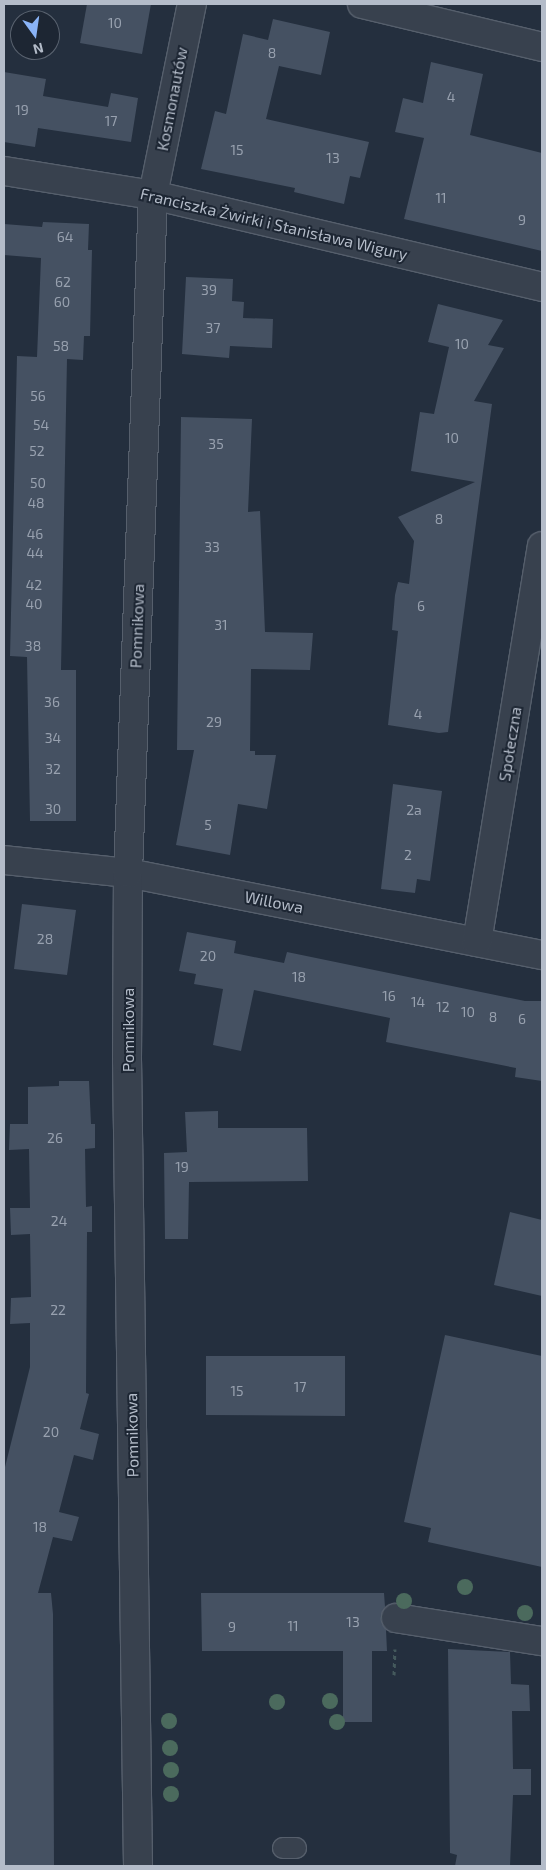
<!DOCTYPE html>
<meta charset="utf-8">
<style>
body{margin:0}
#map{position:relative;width:546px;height:1870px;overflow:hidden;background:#242f3e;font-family:"Exo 2",sans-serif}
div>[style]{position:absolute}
.building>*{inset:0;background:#455162}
.path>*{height:3px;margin-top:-1.5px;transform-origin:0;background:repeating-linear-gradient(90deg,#44595c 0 4px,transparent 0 8px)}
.roads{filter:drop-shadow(1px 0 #565f6c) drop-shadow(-1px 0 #565f6c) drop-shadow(0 1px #565f6c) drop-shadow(0 -1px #565f6c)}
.service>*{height:20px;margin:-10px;padding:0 10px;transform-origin:10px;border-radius:10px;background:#38414e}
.minor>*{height:28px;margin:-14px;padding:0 14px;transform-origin:14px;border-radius:14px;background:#38414e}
.trees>*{width:16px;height:16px;margin:-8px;border-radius:50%;background:#4b6a5d}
span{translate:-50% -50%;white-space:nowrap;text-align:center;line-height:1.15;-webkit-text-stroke:4px #1d2633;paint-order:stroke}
.number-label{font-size:14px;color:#98a1af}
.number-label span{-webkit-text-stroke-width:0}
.street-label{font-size:16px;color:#b4bcc9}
.frame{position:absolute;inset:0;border:5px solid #b4bcc9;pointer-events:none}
.north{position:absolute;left:10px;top:10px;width:50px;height:50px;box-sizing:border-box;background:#1d2633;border:1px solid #59626f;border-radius:50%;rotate:166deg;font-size:14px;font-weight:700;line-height:20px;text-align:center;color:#b4bcc9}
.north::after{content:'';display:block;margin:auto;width:18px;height:22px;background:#8ab4f8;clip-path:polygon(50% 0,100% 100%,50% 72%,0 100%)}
</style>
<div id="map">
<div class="building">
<i style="clip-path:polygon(87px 4px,151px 4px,142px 54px,80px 43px)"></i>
<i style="clip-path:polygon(273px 19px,330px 32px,321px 75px,279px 66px,266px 119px,369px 142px,360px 178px,350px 176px,344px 204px,294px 192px,295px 188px,201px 169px,215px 111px,226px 114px,243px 34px,268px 40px)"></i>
<i style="clip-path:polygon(431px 62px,483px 74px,470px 135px,542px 153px,542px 251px,404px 219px,424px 138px,395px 132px,403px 98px,423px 103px)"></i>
<i style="clip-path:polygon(4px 72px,46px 79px,43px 96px,108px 107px,111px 93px,138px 98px,131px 142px,38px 128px,35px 147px,4px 142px)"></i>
<i style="clip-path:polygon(43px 222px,89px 224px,88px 250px,92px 250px,90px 336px,84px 336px,83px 360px,67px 359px,61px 670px,76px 670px,76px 821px,30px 821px,27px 657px,10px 656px,17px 356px,37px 357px,41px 258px,4px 255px,4px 224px,42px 227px)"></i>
<i style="clip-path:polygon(186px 277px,233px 279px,232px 301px,244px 302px,243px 318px,273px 319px,272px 348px,230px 346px,229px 358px,182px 354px)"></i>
<i style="clip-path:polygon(438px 304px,503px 320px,488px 345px,504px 348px,474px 401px,492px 404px,448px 732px,439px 733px,388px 725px,398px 631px,392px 630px,395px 595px,398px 582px,409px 584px,414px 541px,398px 517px,475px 482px,411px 471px,420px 412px,434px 414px,449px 347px,428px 342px)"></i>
<i style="clip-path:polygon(181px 417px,252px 419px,248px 512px,260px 511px,265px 632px,313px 633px,310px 670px,251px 669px,250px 751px,255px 751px,255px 755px,276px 755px,267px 809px,238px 804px,230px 855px,176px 845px,194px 750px,177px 750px)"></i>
<i style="clip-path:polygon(393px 784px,442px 791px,430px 881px,417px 879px,415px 893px,381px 889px)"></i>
<i style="clip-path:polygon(22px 904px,76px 910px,67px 975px,14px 969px)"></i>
<i style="clip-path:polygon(187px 932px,236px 941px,234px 953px,284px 963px,287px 952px,525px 1001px,542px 1001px,542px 1081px,515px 1077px,516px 1068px,386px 1042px,390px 1018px,254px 990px,241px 1051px,213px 1045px,223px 989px,194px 984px,196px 974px,179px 971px)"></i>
<i style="clip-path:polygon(59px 1081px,89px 1081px,91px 1124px,95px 1124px,95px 1148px,85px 1149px,86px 1207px,92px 1206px,92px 1232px,87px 1232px,86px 1393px,89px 1394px,80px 1429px,99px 1434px,93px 1460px,74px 1455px,59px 1512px,79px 1517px,72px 1541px,53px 1537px,38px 1593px,51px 1593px,53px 1614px,54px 1866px,4px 1866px,4px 1471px,30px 1367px,30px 1323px,10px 1324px,11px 1298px,31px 1297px,30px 1234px,11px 1235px,10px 1208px,30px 1208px,29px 1149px,9px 1150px,10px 1124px,28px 1124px,28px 1087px,59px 1086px)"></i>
<i style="clip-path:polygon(218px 1111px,218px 1128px,307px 1128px,308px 1181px,189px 1182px,188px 1239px,165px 1239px,164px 1153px,187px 1152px,185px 1112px)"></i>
<i style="clip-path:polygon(510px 1212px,542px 1220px,542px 1296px,494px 1285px)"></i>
<i style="clip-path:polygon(445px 1335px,542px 1356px,542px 1567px,428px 1542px,431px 1528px,404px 1522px)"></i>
<i style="clip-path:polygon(206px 1356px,345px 1356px,345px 1416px,206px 1415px)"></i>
<i style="clip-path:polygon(201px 1593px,384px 1593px,385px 1607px,381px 1616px,386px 1630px,387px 1651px,372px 1651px,372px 1722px,343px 1722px,343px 1651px,202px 1651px)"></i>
<i style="clip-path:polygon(448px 1649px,510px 1652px,511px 1684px,529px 1685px,530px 1711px,512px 1711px,513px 1769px,531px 1769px,531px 1795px,513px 1795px,510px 1866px,455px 1866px,457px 1855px,450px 1853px)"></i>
</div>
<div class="path">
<i style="left:394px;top:1675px;width:26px;rotate:-88deg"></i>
</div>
<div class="roads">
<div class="service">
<i style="left:283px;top:1848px;width:13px"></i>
</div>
<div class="minor">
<i style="left:362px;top:4px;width:185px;rotate:13.4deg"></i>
<i style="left:4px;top:171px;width:151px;rotate:9.2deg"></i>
<i style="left:153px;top:195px;width:400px;rotate:13.3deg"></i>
<i style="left:4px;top:860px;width:125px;rotate:6deg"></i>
<i style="left:128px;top:873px;width:422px;rotate:11.2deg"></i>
<i style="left:477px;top:942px;width:401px;rotate:-80.7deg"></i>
<i style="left:396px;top:1618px;width:148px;rotate:9deg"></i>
<i style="left:138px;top:1866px;width:806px;rotate:-90.78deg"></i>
<i style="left:127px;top:1060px;width:187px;rotate:-89.7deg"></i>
<i style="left:128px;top:873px;width:678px;rotate:-87.89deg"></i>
<i style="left:153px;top:195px;width:195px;rotate:-78.5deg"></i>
</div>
</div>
<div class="trees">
<i style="left:465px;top:1587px"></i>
<i style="left:404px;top:1601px"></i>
<i style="left:525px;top:1613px"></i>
<i style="left:330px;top:1701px"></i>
<i style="left:277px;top:1702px"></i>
<i style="left:169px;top:1721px"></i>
<i style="left:337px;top:1722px"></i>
<i style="left:170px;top:1748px"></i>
<i style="left:171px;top:1770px"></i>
<i style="left:171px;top:1794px"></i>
</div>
<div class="number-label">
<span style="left:115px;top:23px">10</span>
<span style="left:272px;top:53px">8</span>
<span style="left:451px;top:97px">4</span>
<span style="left:22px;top:110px">19</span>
<span style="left:111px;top:121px">17</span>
<span style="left:237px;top:150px">15</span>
<span style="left:333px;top:158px">13</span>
<span style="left:441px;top:198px">11</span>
<span style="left:522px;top:220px">9</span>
<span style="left:65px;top:237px">64</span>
<span style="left:63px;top:282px">62</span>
<span style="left:209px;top:290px">39</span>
<span style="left:62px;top:302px">60</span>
<span style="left:213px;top:328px">37</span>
<span style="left:462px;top:344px">10</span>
<span style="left:61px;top:346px">58</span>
<span style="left:38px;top:396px">56</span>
<span style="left:41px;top:425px">54</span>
<span style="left:452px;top:438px">10</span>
<span style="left:216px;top:444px">35</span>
<span style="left:37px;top:451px">52</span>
<span style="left:38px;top:483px">50</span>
<span style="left:36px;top:503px">48</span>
<span style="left:439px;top:519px">8</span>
<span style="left:35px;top:534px">46</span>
<span style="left:212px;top:547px">33</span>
<span style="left:35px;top:553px">44</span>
<span style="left:34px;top:585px">42</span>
<span style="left:34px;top:604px">40</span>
<span style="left:421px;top:606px">6</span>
<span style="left:221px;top:625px">31</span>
<span style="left:33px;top:646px">38</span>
<span style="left:52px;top:702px">36</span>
<span style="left:418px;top:714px">4</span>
<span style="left:214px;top:722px">29</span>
<span style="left:53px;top:738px">34</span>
<span style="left:53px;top:769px">32</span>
<span style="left:53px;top:809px">30</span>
<span style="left:414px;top:810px">2a</span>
<span style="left:208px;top:825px">5</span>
<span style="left:408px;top:855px">2</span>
<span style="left:45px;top:939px">28</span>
<span style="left:208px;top:956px">20</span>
<span style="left:299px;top:977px">18</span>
<span style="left:389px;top:996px">16</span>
<span style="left:418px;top:1002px">14</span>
<span style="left:443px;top:1007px">12</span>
<span style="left:468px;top:1012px">10</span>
<span style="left:493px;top:1017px">8</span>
<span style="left:522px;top:1019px">6</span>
<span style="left:55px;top:1138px">26</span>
<span style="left:182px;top:1167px">19</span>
<span style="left:59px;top:1221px">24</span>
<span style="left:58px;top:1310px">22</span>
<span style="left:300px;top:1387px">17</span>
<span style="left:237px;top:1391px">15</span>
<span style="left:51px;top:1432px">20</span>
<span style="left:40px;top:1527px">18</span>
<span style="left:353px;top:1622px">13</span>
<span style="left:293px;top:1626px">11</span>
<span style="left:232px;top:1627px">9</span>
</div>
<div class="street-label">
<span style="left:172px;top:99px;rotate:-79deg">Kosmonautów</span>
<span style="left:274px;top:224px;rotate:13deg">Franciszka Żwirki i Stanisława Wigury</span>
<span style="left:137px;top:626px;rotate:-88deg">Pomnikowa</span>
<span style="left:510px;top:744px;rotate:-81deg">Społeczna</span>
<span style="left:274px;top:902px;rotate:11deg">Willowa</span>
<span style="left:128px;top:1030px;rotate:-90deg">Pomnikowa</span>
<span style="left:132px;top:1435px;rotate:-91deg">Pomnikowa</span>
</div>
<div class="frame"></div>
<div class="north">N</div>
</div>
